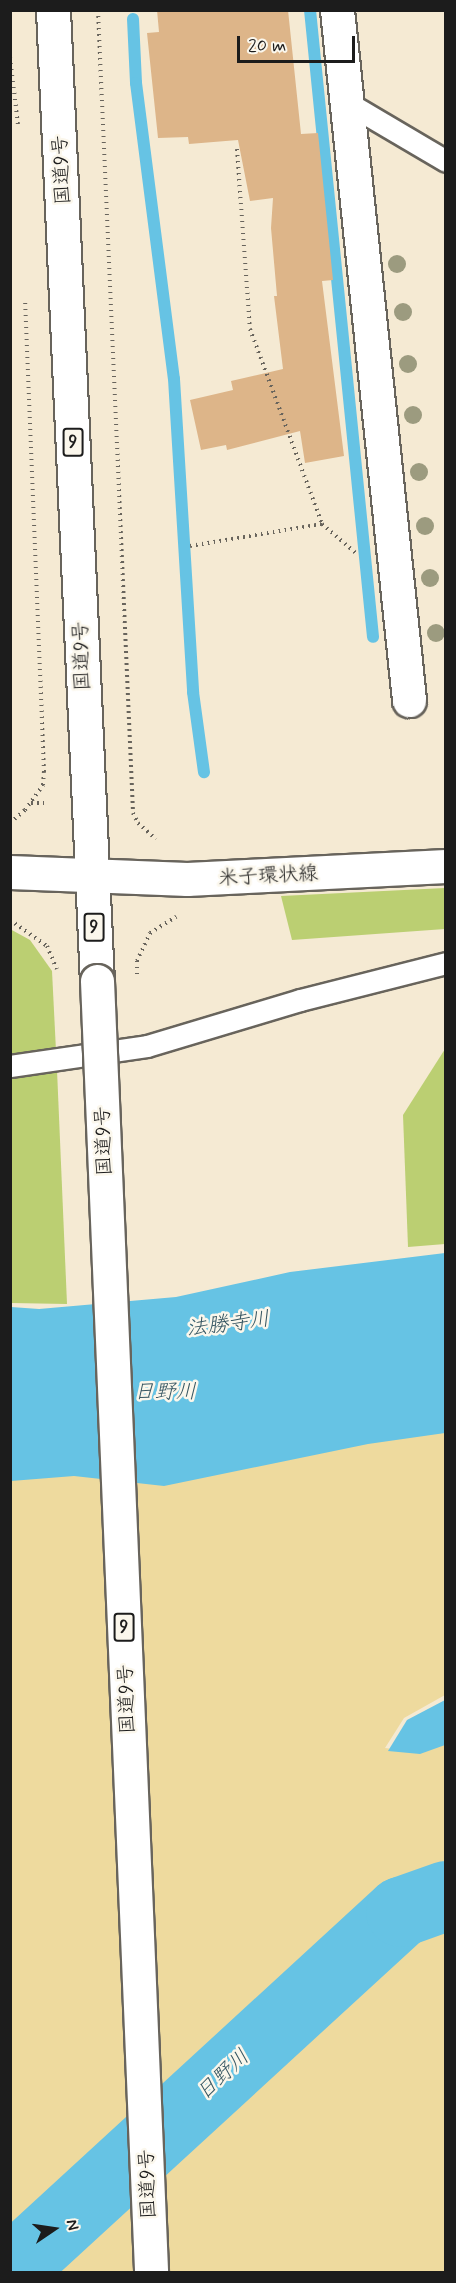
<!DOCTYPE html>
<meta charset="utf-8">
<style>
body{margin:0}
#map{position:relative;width:456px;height:2283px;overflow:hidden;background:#f5ead3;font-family:Mynerve,"Klee One",sans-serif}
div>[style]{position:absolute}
.green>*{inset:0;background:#bbcf72}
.sand>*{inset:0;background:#eeda9e}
.water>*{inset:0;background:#66c3e4}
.stream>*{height:12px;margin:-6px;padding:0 6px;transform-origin:6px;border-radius:6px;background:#66c3e4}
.river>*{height:70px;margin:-35px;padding:0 35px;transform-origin:35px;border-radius:35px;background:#66c3e4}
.building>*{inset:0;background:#ddb589}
.path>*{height:4px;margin-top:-2px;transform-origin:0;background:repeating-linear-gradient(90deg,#68645c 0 1.5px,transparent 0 6px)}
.roads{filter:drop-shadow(2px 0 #68645c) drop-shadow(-2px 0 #68645c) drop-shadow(0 2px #68645c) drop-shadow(0 -2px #68645c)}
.lane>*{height:21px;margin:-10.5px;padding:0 10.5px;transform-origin:10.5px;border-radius:10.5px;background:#fff}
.street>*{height:33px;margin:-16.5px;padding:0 16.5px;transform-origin:16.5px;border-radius:16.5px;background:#fff}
.secondary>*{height:33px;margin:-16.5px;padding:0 16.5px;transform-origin:16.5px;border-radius:16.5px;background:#fff}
.highway>*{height:33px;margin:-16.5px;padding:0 16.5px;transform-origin:16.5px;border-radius:16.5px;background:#fff}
.bridges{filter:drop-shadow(2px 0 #68645c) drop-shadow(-2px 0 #68645c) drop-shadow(0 2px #68645c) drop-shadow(0 -2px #68645c)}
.highway-bridge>*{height:33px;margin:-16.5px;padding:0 16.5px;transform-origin:16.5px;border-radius:16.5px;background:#fff}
.trees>*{width:18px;height:18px;margin:-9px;border-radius:50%;background:#9c9b7f}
span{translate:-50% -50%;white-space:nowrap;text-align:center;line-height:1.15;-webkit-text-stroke:5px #fbf7ec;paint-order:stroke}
.shield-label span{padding:2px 4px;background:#fbf7ec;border:2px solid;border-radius:4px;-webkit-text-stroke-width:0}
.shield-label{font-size:18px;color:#1c1c1c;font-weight:700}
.street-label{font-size:20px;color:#1c1c1c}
.water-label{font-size:21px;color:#365662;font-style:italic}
.frame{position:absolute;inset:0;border:12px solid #1c1c1c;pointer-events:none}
.north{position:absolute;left:24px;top:2199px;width:60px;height:60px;-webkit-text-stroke:4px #fbf7ec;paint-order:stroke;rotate:77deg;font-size:16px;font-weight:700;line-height:24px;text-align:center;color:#1c1c1c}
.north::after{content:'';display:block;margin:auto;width:21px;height:27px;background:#1c1c1c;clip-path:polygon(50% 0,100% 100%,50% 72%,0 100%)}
.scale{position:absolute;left:237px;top:36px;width:118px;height:27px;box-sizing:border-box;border:3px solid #1c1c1c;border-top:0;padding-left:8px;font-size:18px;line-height:21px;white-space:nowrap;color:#1c1c1c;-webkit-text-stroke:4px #fbf7ec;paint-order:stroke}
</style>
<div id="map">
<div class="green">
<i style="clip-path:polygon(445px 888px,445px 929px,292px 940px,281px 896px)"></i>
<i style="clip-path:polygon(10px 929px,30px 940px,52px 971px,56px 1051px,11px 1057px)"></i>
<i style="clip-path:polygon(445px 1049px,445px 1244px,408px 1247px,403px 1115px)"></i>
<i style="clip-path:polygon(57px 1070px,67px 1304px,11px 1303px,10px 1076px)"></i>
</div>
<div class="sand">
<i style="clip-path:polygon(445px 1431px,445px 1695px,404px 1718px,385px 1748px,417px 1752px,445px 1742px,445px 2272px,11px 2272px,11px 1478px)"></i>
</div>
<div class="water">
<i style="clip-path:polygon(445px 1253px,445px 1433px,368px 1444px,164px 1486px,74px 1476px,11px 1481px,11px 1307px,39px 1309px,176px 1297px,290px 1272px)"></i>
<i style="clip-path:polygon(445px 1700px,445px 1745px,420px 1754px,388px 1751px,407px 1720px)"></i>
</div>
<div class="stream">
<i style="left:310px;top:10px;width:630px;rotate:84.26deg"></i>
<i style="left:133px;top:19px;width:64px;rotate:87.3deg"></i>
<i style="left:136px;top:83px;width:298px;rotate:82.7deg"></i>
<i style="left:174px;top:379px;width:314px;rotate:86.5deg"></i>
<i style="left:193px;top:692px;width:81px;rotate:82.2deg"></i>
</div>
<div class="river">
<i style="left:10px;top:2271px;width:531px;rotate:-42.56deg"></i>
<i style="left:401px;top:1912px;width:48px;rotate:-19.6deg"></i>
</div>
<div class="building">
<i style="clip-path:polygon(157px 10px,288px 10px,301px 134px,318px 133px,333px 280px,322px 281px,344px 456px,305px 463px,300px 431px,227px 450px,226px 445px,201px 450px,190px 400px,233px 390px,231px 381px,283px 369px,274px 296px,277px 296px,271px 228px,273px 198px,250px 201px,238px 140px,189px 144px,188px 137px,158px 138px,147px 33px,159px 32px)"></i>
</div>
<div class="path">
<i style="left:98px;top:10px;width:804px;rotate:87.5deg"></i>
<i style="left:133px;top:813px;width:11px;rotate:63deg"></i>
<i style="left:138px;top:823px;width:24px;rotate:42deg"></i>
<i style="left:10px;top:57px;width:68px;rotate:83.3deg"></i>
<i style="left:237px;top:149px;width:180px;rotate:85.9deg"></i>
<i style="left:250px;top:329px;width:208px;rotate:69.7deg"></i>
<i style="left:322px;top:524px;width:46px;rotate:40.6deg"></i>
<i style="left:190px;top:546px;width:134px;rotate:-9.5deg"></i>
<i style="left:31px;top:803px;width:16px"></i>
<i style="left:10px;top:823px;width:20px;rotate:-41deg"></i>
<i style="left:25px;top:810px;width:31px;rotate:-54deg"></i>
<i style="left:43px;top:785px;width:13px;rotate:-86deg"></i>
<i style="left:44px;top:772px;width:470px;rotate:-92.3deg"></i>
<i style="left:10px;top:920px;width:45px;rotate:35.1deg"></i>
<i style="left:47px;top:946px;width:25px;rotate:67deg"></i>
<i style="left:137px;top:974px;width:13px;rotate:-90deg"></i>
<i style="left:137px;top:961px;width:31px;rotate:-65deg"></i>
<i style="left:150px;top:933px;width:31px;rotate:-32deg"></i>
</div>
<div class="roads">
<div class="lane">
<i style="left:346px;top:102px;width:116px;rotate:30.5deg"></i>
<i style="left:10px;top:1066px;width:138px;rotate:-8.3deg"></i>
<i style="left:147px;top:1046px;width:160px;rotate:-16.7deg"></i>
<i style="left:300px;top:1000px;width:151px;rotate:-14.2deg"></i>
</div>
<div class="street">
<i style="left:337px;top:10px;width:694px;rotate:84.04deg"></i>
</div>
<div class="secondary">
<i style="left:10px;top:872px;width:177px;rotate:2.3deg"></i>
<i style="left:187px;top:879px;width:259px;rotate:-2.9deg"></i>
</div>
<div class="highway">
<i style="left:53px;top:10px;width:972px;rotate:87.41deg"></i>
</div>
</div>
<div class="bridges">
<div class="highway-bridge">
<i style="left:97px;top:981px;width:1292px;rotate:87.6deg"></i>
</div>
</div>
<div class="trees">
<i style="left:397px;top:264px"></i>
<i style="left:403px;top:312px"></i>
<i style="left:408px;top:364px"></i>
<i style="left:413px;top:415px"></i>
<i style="left:419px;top:472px"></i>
<i style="left:425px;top:526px"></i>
<i style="left:430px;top:578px"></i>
<i style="left:436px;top:633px"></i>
</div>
<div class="shield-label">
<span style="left:73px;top:442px">9</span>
<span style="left:94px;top:927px">9</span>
<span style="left:124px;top:1627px">9</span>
</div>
<div class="street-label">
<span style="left:62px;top:170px;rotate:-93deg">国道9号</span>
<span style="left:82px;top:656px;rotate:-92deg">国道9号</span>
<span style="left:268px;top:876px;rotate:-3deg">米子環状線</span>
<span style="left:104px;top:1141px;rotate:-92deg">国道9号</span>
<span style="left:127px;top:1699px;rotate:-92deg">国道9号</span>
<span style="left:148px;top:2184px;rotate:-92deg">国道9号</span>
</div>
<div class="water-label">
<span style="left:228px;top:1324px;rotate:-7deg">法勝寺川</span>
<span style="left:165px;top:1392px">日野川</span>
<span style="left:223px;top:2075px;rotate:-43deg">日野川</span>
</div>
<div class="frame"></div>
<div class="north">N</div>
<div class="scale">20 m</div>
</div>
